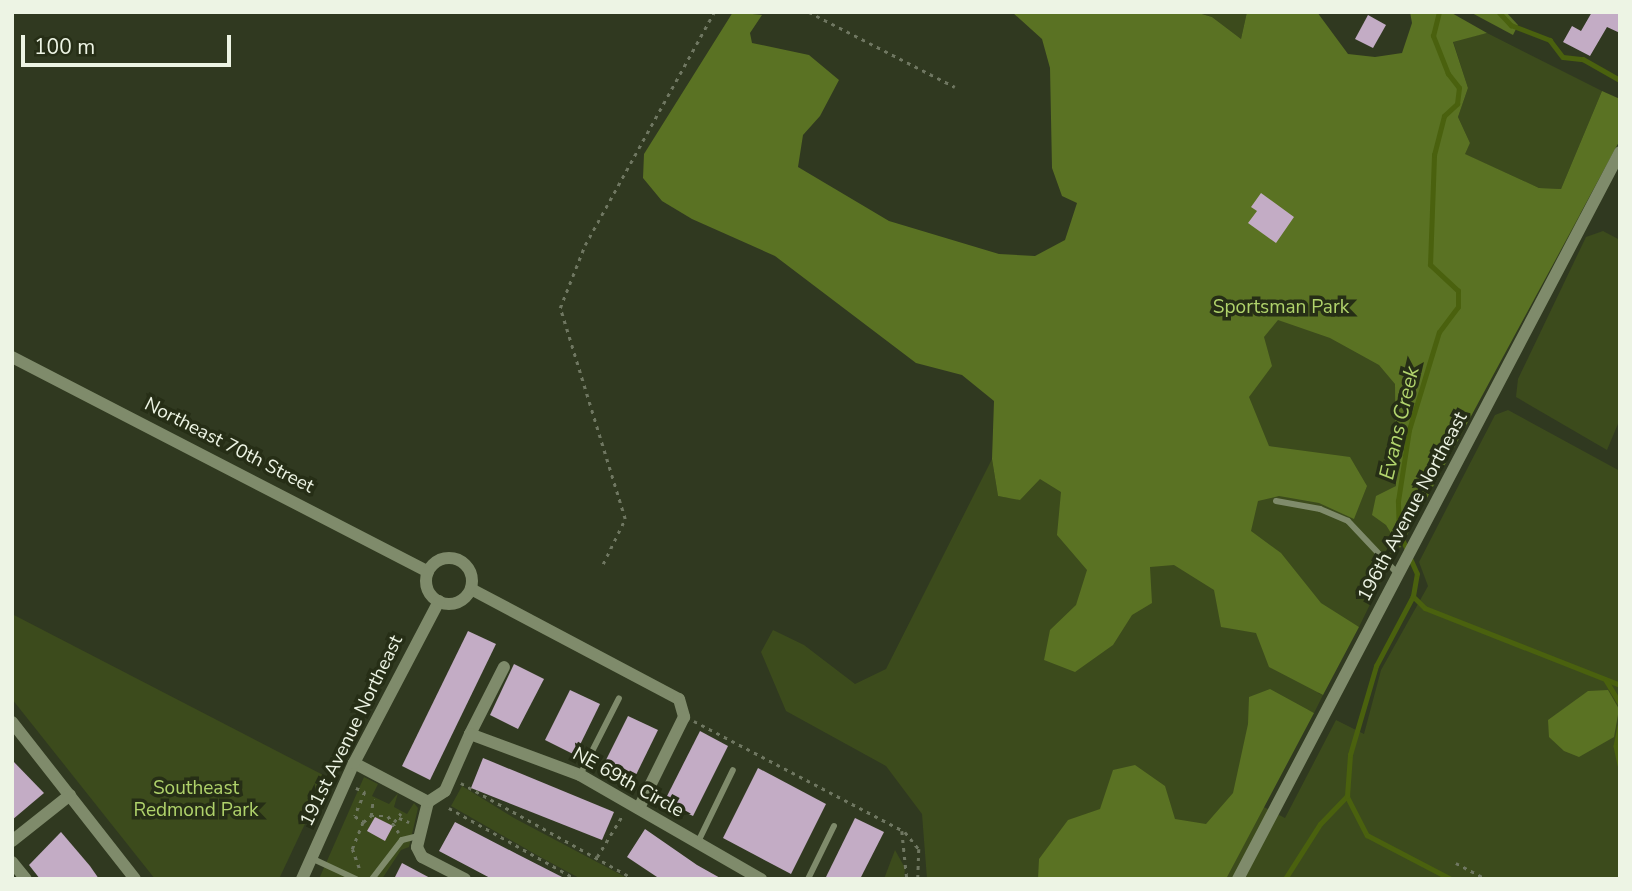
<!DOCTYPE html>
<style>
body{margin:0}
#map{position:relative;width:1632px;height:891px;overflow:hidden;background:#303920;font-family:"Nunito Sans",sans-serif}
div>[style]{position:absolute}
.green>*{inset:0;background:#3c4b1c}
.forest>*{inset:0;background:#5a7223}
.stream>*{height:4.5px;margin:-2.25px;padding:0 2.25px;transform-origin:2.25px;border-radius:2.25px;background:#4a610e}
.building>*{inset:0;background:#c3acc5}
.path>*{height:2.5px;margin-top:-1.25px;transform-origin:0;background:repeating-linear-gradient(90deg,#6f7761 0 3.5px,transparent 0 8.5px)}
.lane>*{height:6px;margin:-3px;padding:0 3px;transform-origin:3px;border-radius:3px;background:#7f8b6b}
.street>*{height:12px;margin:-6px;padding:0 6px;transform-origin:6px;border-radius:6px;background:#7f8b6b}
.street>.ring{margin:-6px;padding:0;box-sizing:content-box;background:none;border:12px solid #7f8b6b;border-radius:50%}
span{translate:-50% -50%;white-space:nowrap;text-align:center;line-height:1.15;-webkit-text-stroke:7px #262e16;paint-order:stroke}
.park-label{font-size:19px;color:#b0d36b}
.street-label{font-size:19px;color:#edf4e4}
.water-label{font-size:21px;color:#b2d56d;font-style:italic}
.frame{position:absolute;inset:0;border:14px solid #edf4e4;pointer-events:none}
.scale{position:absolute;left:21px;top:35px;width:210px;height:32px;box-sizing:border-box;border:4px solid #edf4e4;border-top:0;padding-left:9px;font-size:21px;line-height:24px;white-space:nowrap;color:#edf4e4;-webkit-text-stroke:5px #262e16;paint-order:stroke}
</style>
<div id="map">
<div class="green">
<i style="clip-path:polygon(1195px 12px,1247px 12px,1241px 39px,1212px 17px)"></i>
<i style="clip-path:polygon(1487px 33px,1602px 91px,1561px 189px,1539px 188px,1464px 154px,1470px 143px,1458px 117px,1468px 88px,1453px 41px)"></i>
<i style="clip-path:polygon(1581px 214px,1399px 545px,1359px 627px,1355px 625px,1318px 693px,1323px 695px,1314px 713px,1308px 710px,1256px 803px,1285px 818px,1336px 720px,1364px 734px,1381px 670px,1428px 586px,1419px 562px,1495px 415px,1508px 410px,1620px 471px,1620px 879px,927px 879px,922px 814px,886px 766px,786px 711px,761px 652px,773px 630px,804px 645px,855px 684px,886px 669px,992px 459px,998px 496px,1009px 498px,1057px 325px)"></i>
<i style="clip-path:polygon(1603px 231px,1620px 240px,1620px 419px,1607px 450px,1516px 397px,1518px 379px,1586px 237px)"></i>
<i style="clip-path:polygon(12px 614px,327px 777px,279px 879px,155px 879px,12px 699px)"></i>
<i style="clip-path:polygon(364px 777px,378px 784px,372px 796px,389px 804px,398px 793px,394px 807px,407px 814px,414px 803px,418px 808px,409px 847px,401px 850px,382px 879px,319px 879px)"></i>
<i style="clip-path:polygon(462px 786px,514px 818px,629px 879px,581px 879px,542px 858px,451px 806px)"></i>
<i style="clip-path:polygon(895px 850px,905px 868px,904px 879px,884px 879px)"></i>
</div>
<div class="forest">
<i style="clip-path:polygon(733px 12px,762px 15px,750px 33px,752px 43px,809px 55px,839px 80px,820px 116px,803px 135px,798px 167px,889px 221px,999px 254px,1035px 256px,1065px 240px,1077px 203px,1062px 196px,1052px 168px,1050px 68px,1042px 39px,1012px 12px,1195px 12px,1212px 17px,1241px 39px,1247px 12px,1317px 12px,1348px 54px,1375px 57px,1402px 53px,1412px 23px,1410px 12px,1450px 12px,1487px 33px,1453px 42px,1468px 88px,1458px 117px,1470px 143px,1465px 154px,1539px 188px,1561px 189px,1602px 91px,1620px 99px,1620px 140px,1400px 548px,1386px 525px,1372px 515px,1376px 496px,1396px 486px,1395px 384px,1379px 365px,1330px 338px,1278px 320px,1264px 337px,1272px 366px,1249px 397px,1269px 446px,1350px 457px,1367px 486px,1354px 519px,1319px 503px,1279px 496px,1258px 501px,1251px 531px,1281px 553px,1321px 603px,1359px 627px,1323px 695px,1269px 667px,1256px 633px,1221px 627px,1214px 590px,1174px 565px,1150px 567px,1152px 603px,1132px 615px,1113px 645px,1075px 672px,1044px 660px,1050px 630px,1076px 605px,1087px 570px,1057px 535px,1061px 492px,1040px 479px,1020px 500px,998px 496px,992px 459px,994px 401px,962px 375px,916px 363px,775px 256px,692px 219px,662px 201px,643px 178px,644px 154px)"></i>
<i style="clip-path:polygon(1470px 12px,1506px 12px,1518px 25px,1513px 35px)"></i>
<i style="clip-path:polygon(1270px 689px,1314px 713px,1226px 879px,1038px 879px,1039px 859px,1068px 820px,1100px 809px,1113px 770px,1135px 765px,1165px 786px,1175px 819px,1206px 824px,1233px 793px,1248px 724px,1249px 697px)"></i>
<i style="clip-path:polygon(1608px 690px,1619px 709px,1614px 737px,1579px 757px,1564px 751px,1549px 737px,1548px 720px,1588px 691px)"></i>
</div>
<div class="stream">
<i style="left:1499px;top:12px;width:18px;rotate:47deg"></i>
<i style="left:1511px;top:25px;width:42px;rotate:21deg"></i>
<i style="left:1550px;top:40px;width:21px;rotate:53deg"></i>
<i style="left:1563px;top:57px;width:20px;rotate:6deg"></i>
<i style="left:1583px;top:59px;width:43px;rotate:29.6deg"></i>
<i style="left:1407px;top:550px;width:19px;rotate:-115deg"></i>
<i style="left:1399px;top:533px;width:32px;rotate:-92deg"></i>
<i style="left:1398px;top:501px;width:72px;rotate:-81.2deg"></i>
<i style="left:1409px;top:430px;width:102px;rotate:-73deg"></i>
<i style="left:1439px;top:332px;width:31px;rotate:-53deg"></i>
<i style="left:1458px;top:307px;width:16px;rotate:-90deg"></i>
<i style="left:1458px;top:291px;width:38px;rotate:-137deg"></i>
<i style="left:1430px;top:265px;width:110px;rotate:-87.9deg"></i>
<i style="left:1434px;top:155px;width:40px;rotate:-75.6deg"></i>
<i style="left:1444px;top:116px;width:18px;rotate:-43deg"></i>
<i style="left:1457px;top:104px;width:16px;rotate:-83deg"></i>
<i style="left:1459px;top:88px;width:18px;rotate:-128deg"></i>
<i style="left:1448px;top:74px;width:41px;rotate:-111.5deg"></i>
<i style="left:1433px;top:36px;width:25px;rotate:-76deg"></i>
<i style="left:1413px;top:596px;width:17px;rotate:45deg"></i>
<i style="left:1425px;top:608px;width:210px;rotate:21.5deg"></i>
<i style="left:1606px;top:680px;width:27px;rotate:59deg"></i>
<i style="left:1620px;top:726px;width:20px;rotate:101deg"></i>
<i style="left:1616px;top:746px;width:19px;rotate:78deg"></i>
<i style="left:1347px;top:796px;width:44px;rotate:62.9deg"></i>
<i style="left:1367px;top:835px;width:95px;rotate:27.6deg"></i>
<i style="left:1285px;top:879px;width:65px;rotate:-57.5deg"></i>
<i style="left:1320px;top:824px;width:39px;rotate:-46deg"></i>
<i style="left:1347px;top:796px;width:41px;rotate:-85.8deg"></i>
<i style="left:1350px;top:755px;width:93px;rotate:-73.7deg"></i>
<i style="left:1376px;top:666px;width:79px;rotate:-62.1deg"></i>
<i style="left:1413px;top:596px;width:22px;rotate:-80deg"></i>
<i style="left:1417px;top:574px;width:17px;rotate:-114deg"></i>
</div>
<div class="building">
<i style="clip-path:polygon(1592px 12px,1620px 12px,1620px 33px,1607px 27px,1590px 56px,1563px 42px,1572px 26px,1581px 31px)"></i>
<i style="clip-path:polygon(1368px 15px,1386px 25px,1373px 48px,1355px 39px)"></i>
<i style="clip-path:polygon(1261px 193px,1294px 217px,1276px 243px,1248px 223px,1257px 211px,1251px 207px)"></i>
<i style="clip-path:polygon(468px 631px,496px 644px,430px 780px,402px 766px)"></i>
<i style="clip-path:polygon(514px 664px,544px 679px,518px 729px,490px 715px)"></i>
<i style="clip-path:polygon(570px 690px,600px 704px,575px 755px,545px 740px)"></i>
<i style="clip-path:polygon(628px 716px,658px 730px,633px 781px,603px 766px)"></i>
<i style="clip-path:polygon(700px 731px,728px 746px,693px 816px,664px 802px)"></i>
<i style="clip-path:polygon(483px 758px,614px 812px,602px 840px,471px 788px)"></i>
<i style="clip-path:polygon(12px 760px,44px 793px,12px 820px)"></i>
<i style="clip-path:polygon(758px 768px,826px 804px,791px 874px,723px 838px)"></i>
<i style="clip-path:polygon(375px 817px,393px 826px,385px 841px,367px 831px)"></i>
<i style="clip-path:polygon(855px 818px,884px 832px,860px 879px,825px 879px)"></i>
<i style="clip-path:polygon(455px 822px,517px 854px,566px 879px,492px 879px,439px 851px)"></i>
<i style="clip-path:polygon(645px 829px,697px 865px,722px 879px,660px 879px,627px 857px)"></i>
<i style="clip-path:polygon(61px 832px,90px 866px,99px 879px,40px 879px,29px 865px)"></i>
<i style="clip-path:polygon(402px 863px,432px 879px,394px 879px)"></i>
</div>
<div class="path">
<i style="left:809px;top:12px;width:164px;rotate:27.2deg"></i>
<i style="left:603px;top:564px;width:50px;rotate:-63.9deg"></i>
<i style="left:625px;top:519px;width:221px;rotate:-107.1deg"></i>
<i style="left:560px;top:308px;width:68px;rotate:-68.4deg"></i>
<i style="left:585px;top:245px;width:266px;rotate:-61deg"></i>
<i style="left:694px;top:721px;width:238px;rotate:27.7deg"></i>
<i style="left:905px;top:832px;width:22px;rotate:51deg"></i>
<i style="left:919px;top:849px;width:30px;rotate:92deg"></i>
<i style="left:461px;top:783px;width:198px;rotate:29deg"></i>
<i style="left:356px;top:788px;width:10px;rotate:24deg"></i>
<i style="left:365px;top:792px;width:26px;rotate:113deg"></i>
<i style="left:355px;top:816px;width:10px;rotate:37deg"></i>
<i style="left:449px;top:808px;width:145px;rotate:29.2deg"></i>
<i style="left:371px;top:816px;width:17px;rotate:-83deg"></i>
<i style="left:399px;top:818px;width:11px;rotate:22deg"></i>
<i style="left:394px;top:822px;width:11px;rotate:-52deg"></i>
<i style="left:902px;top:831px;width:48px;rotate:84.1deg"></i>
<i style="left:597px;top:857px;width:48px;rotate:-58.6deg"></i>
<i style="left:1456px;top:863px;width:34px;rotate:28deg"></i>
<i style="left:359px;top:868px;width:20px;rotate:-110deg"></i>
<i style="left:352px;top:849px;width:29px;rotate:-68deg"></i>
<i style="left:363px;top:822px;width:10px;rotate:-37deg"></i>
<i style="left:371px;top:816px;width:17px"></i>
<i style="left:388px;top:816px;width:20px;rotate:57deg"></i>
</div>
<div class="lane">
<i style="left:1276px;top:501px;width:45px;rotate:10.3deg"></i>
<i style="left:1320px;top:509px;width:30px;rotate:23deg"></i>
<i style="left:1348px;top:521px;width:73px;rotate:46.7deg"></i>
<i style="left:580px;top:775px;width:86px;rotate:-63.1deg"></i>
<i style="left:697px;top:844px;width:82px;rotate:-64.1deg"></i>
<i style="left:311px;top:858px;width:50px;rotate:25deg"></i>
<i style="left:372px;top:879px;width:49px;rotate:-52.4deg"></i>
<i style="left:402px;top:840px;width:16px;rotate:-14deg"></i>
<i style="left:808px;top:879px;width:59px;rotate:-63.9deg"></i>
</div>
<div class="street">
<i style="left:12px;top:357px;width:468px;rotate:27.3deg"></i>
<i class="ring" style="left:426px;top:558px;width:34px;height:34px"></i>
<i style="left:471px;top:589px;width:235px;rotate:27.9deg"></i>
<i style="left:679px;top:699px;width:19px;rotate:74deg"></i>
<i style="left:684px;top:717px;width:102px;rotate:116.3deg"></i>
<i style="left:12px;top:722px;width:199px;rotate:51.9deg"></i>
<i style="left:470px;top:734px;width:75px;rotate:-63.1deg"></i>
<i style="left:354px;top:763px;width:84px;rotate:27.8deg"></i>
<i style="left:12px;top:841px;width:74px;rotate:-38.4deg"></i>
<i style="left:12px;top:862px;width:22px;rotate:51deg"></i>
<i style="left:302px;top:879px;width:127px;rotate:-65.9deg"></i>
<i style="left:354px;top:763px;width:183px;rotate:-62.3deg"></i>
<i style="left:465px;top:879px;width:48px;rotate:-152.9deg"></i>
<i style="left:422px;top:857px;width:11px;rotate:-117deg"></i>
<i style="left:417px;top:847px;width:46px;rotate:-76.3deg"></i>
<i style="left:428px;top:802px;width:20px;rotate:-33deg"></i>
<i style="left:445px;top:791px;width:62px;rotate:-66.3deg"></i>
<i style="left:470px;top:734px;width:117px;rotate:20.4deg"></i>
<i style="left:580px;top:775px;width:209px;rotate:29.9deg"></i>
<i style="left:1238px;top:879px;width:821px;rotate:-62.28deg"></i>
</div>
<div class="park-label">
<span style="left:1281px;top:308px">Sportsman Park</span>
<span style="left:196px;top:800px">Southeast<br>Redmond Park</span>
</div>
<div class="street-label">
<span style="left:229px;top:446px;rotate:27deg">Northeast 70th Street</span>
<span style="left:1413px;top:507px;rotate:-62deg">196th Avenue Northeast</span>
<span style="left:352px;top:731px;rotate:-64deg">191st Avenue Northeast</span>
<span style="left:628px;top:783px;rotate:29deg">NE 69th Circle</span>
</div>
<div class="water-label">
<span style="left:1399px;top:423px;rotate:-77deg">Evans Creek</span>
</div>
<div class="frame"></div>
<div class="scale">100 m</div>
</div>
